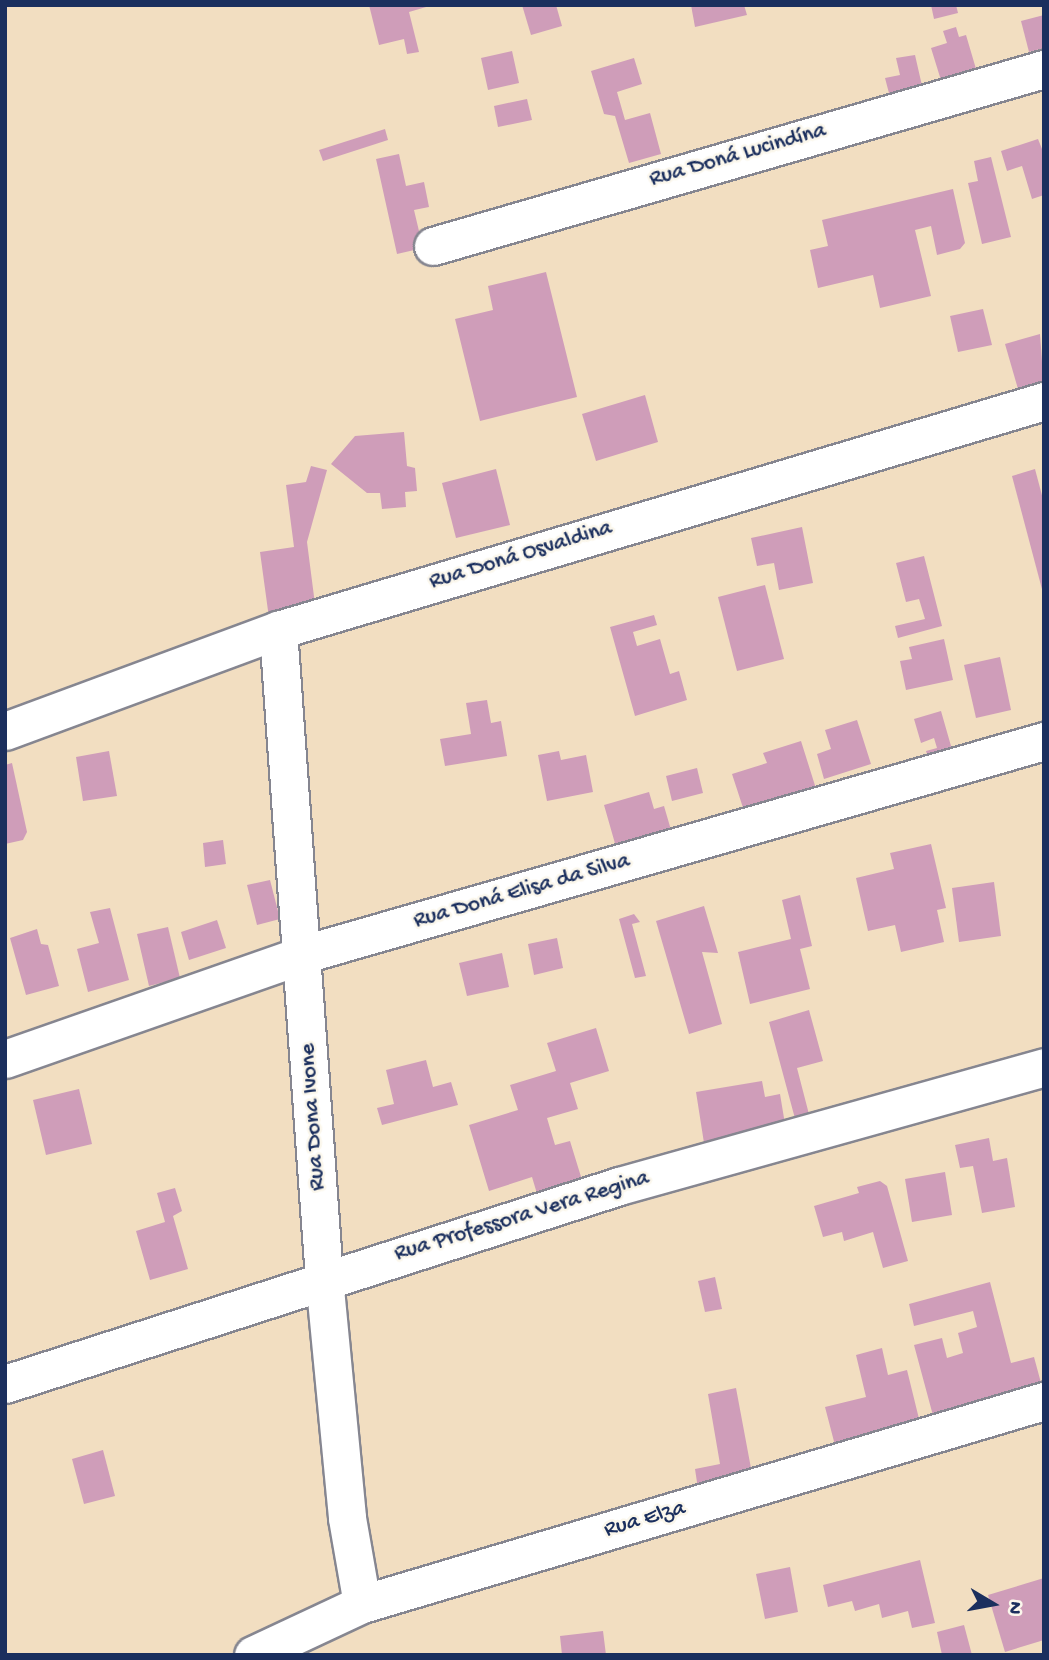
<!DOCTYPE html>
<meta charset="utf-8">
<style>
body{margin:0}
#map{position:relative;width:1049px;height:1660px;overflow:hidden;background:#f2dec1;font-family:"Gochi Hand",sans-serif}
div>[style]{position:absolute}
.building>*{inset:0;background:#cf9db9}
.roads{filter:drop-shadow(2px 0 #868690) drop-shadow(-2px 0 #868690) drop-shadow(0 2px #868690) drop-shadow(0 -2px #868690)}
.minor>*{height:37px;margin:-18.5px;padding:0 18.5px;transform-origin:18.5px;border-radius:18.5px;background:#fff}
span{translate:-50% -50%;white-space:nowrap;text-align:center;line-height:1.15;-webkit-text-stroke:5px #fbf7ec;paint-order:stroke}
.street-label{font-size:23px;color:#1b2f5e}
.frame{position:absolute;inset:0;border:7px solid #1b2f5e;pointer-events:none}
.north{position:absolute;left:958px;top:1569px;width:70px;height:70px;-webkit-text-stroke:5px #fbf7ec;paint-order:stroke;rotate:100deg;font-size:19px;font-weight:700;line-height:28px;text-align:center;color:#1b2f5e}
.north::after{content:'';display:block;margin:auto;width:24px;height:32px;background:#1b2f5e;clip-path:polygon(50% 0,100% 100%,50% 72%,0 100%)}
</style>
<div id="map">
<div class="building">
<i style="clip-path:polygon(369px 5px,433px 5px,409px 12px,419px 52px,407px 54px,404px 39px,379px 45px)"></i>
<i style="clip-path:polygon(522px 5px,556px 5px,562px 26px,531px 35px)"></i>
<i style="clip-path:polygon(691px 5px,744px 5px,747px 15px,695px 27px)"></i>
<i style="clip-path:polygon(931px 5px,956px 5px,958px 13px,934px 19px)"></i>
<i style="clip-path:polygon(1044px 15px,1044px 48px,1029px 52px,1021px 21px)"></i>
<i style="clip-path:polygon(956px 27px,959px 37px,966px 35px,979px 79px,944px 90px,931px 48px,947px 43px,943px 31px)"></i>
<i style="clip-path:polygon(512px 51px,519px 83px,488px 90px,481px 58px)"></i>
<i style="clip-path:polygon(915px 55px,923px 90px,890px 97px,885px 78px,900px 75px,896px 58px)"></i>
<i style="clip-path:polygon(634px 58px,642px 84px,617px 92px,625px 120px,650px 113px,661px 154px,629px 163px,615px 116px,604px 114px,591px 71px)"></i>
<i style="clip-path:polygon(527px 99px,532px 120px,498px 127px,494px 106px)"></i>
<i style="clip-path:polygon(385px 129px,388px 140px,323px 161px,319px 150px)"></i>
<i style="clip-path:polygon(1038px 139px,1044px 154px,1044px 195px,1032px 199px,1022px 166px,1007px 171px,1001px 151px)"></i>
<i style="clip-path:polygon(399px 154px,406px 186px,424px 182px,429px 207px,414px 210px,423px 248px,397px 254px,376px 159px)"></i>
<i style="clip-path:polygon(991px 157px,1011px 237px,982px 244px,968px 183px,978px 181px,974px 161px)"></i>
<i style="clip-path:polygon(953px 189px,965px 243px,960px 249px,937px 255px,931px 226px,915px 230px,931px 296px,880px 308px,873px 275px,818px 288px,810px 250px,828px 246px,822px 220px)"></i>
<i style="clip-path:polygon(546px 272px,577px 397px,480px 421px,455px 319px,493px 310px,488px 286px)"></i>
<i style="clip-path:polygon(983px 309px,992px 345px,958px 352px,950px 316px)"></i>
<i style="clip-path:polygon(1040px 334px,1044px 389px,1020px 396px,1005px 344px)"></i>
<i style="clip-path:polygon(645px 395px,658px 442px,596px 461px,582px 414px)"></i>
<i style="clip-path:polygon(404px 432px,407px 466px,415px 468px,417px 491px,405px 492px,406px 507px,382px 509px,380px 493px,367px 493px,331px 464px,355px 436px)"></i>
<i style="clip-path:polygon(311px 466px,327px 470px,307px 542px,316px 612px,269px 618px,260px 552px,294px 547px,286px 485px,306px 482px)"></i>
<i style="clip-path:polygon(496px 469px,510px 525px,456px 538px,442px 483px)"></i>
<i style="clip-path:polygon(1035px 469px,1044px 503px,1043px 593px,1012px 476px)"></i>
<i style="clip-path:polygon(802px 527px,813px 583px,779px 590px,774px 563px,757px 566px,751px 538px)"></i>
<i style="clip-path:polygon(924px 556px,942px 626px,898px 638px,895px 626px,925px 619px,919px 599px,906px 602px,896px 563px)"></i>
<i style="clip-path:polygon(765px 585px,784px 659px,737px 671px,718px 597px)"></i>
<i style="clip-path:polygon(654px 615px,657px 625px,633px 632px,637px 646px,660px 639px,670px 674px,679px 671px,687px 700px,635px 716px,610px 627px)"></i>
<i style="clip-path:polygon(944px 639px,953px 680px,906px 690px,900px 661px,912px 659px,909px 647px)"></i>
<i style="clip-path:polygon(1000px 657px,1011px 710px,976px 718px,964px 665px)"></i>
<i style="clip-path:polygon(487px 700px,491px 723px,501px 721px,507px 756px,445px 766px,440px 739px,471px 734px,466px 703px)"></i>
<i style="clip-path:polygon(941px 711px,955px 760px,931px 767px,926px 751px,937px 748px,934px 738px,921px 743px,914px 719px)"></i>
<i style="clip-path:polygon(857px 720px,871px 764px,824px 779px,817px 754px,831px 749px,825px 730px)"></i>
<i style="clip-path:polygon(801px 741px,818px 795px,746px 817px,732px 774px,767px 763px,763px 753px)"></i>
<i style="clip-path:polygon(109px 751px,117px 796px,83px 801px,76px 757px)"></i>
<i style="clip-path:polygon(559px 751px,561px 760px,586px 755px,593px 792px,547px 801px,538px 755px)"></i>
<i style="clip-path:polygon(12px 763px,27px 832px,23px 840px,5px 844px,5px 765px)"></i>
<i style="clip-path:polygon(697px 768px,703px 793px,672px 801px,666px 776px)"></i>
<i style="clip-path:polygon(649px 792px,654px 809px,664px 806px,671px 830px,618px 854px,604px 805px)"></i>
<i style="clip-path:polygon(223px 840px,226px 864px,205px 867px,203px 843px)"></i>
<i style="clip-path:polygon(931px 844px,946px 908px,937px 910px,944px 942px,901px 952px,895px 925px,868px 931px,856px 878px,894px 869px,890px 853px)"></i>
<i style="clip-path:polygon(270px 880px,280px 919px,257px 925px,247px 885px)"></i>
<i style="clip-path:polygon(994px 882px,1001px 936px,959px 942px,952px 888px)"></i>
<i style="clip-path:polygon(800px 895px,812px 946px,800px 949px,810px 989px,750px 1004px,738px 952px,791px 939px,782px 900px)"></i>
<i style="clip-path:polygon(704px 906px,718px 953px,702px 952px,722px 1024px,689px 1034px,656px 921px)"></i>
<i style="clip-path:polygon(110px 908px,129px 980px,88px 992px,77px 949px,99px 943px,90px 912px)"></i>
<i style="clip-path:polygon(634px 914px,640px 922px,632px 924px,646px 976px,635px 978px,619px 919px)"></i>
<i style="clip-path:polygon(217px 920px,226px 948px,189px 960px,181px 932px)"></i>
<i style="clip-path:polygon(168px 927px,180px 978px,149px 986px,137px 934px)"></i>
<i style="clip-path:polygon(37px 929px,41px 944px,48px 945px,59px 986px,26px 995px,10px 938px)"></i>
<i style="clip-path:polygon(557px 938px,563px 968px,534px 975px,528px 944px)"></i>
<i style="clip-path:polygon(502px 953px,509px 987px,467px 996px,459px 963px)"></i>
<i style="clip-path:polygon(809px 1010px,823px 1061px,797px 1068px,811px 1122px,797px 1126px,769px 1022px)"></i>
<i style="clip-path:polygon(596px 1028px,609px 1071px,570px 1083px,578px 1109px,547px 1118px,555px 1145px,570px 1141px,586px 1193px,541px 1207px,532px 1177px,489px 1191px,469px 1125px,518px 1110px,510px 1085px,556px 1071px,547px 1043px)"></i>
<i style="clip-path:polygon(426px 1060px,433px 1087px,451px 1082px,458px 1105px,382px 1125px,377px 1108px,394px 1104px,386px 1070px)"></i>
<i style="clip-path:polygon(762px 1081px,765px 1097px,780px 1094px,786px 1130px,704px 1143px,696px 1092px)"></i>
<i style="clip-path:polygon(79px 1089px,92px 1144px,46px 1155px,33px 1100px)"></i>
<i style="clip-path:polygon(989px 1138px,993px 1161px,1007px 1158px,1015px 1207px,982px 1213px,973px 1166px,960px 1168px,955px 1145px)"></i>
<i style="clip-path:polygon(945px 1172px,952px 1215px,912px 1222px,905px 1179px)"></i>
<i style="clip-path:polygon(880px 1181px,887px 1186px,908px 1261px,883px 1268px,873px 1232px,844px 1241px,842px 1232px,823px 1237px,814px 1206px,859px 1193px,857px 1187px)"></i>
<i style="clip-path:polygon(175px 1188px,182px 1211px,173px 1216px,188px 1269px,150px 1280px,136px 1231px,165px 1222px,157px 1193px)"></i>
<i style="clip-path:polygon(715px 1277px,722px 1309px,705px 1312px,698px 1281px)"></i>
<i style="clip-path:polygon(990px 1282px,1011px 1363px,1034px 1357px,1044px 1394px,935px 1423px,914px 1345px,942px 1338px,947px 1358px,963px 1353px,958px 1333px,977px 1327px,973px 1311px,914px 1326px,909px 1304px)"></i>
<i style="clip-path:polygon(882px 1348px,888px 1375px,907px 1370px,922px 1431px,837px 1453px,825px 1407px,866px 1397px,856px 1355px)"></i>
<i style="clip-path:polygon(736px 1388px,753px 1479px,698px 1489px,695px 1469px,720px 1464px,708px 1394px)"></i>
<i style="clip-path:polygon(103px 1450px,115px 1496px,84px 1504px,72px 1459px)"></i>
<i style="clip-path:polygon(920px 1560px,935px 1623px,912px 1628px,908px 1611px,882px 1618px,879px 1604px,855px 1611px,852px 1601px,828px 1607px,823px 1585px)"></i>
<i style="clip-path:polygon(790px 1567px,798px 1612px,765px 1619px,756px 1574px)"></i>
<i style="clip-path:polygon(1044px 1578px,1044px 1640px,1005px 1652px,988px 1595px)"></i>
<i style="clip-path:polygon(964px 1625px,972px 1655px,942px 1655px,937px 1632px)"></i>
<i style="clip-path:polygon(603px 1631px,606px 1655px,562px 1655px,560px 1636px)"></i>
</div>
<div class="roads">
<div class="minor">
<i style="left:433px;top:246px;width:636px;rotate:-16.16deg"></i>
<i style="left:278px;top:630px;width:650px;rotate:85.94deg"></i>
<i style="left:324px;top:1278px;width:241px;rotate:84.5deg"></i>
<i style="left:347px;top:1518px;width:87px;rotate:80.1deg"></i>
<i style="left:5px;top:731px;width:291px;rotate:-20.3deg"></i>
<i style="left:278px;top:630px;width:799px;rotate:-16.64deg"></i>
<i style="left:5px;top:1059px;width:317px;rotate:-19.3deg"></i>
<i style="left:304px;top:954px;width:770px;rotate:-16.06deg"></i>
<i style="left:5px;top:1384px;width:645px;rotate:-17.87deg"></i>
<i style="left:619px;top:1186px;width:441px;rotate:-15.6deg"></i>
<i style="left:253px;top:1655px;width:120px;rotate:-25.1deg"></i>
<i style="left:362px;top:1604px;width:712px;rotate:-16.58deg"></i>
</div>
</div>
<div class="street-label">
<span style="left:738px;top:156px;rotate:-16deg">Rua Doná Lucindína</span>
<span style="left:521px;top:556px;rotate:-17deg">Rua Doná Osvaldina</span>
<span style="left:522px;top:892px;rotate:-16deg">Rua Doná Elisa da Silva</span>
<span style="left:314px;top:1117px;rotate:-94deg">Rua Dona Ivone</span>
<span style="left:522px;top:1217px;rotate:-17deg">Rua Professora Vera Regina</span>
<span style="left:645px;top:1520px;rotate:-16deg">Rua Elza</span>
</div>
<div class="frame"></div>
<div class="north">N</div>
</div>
